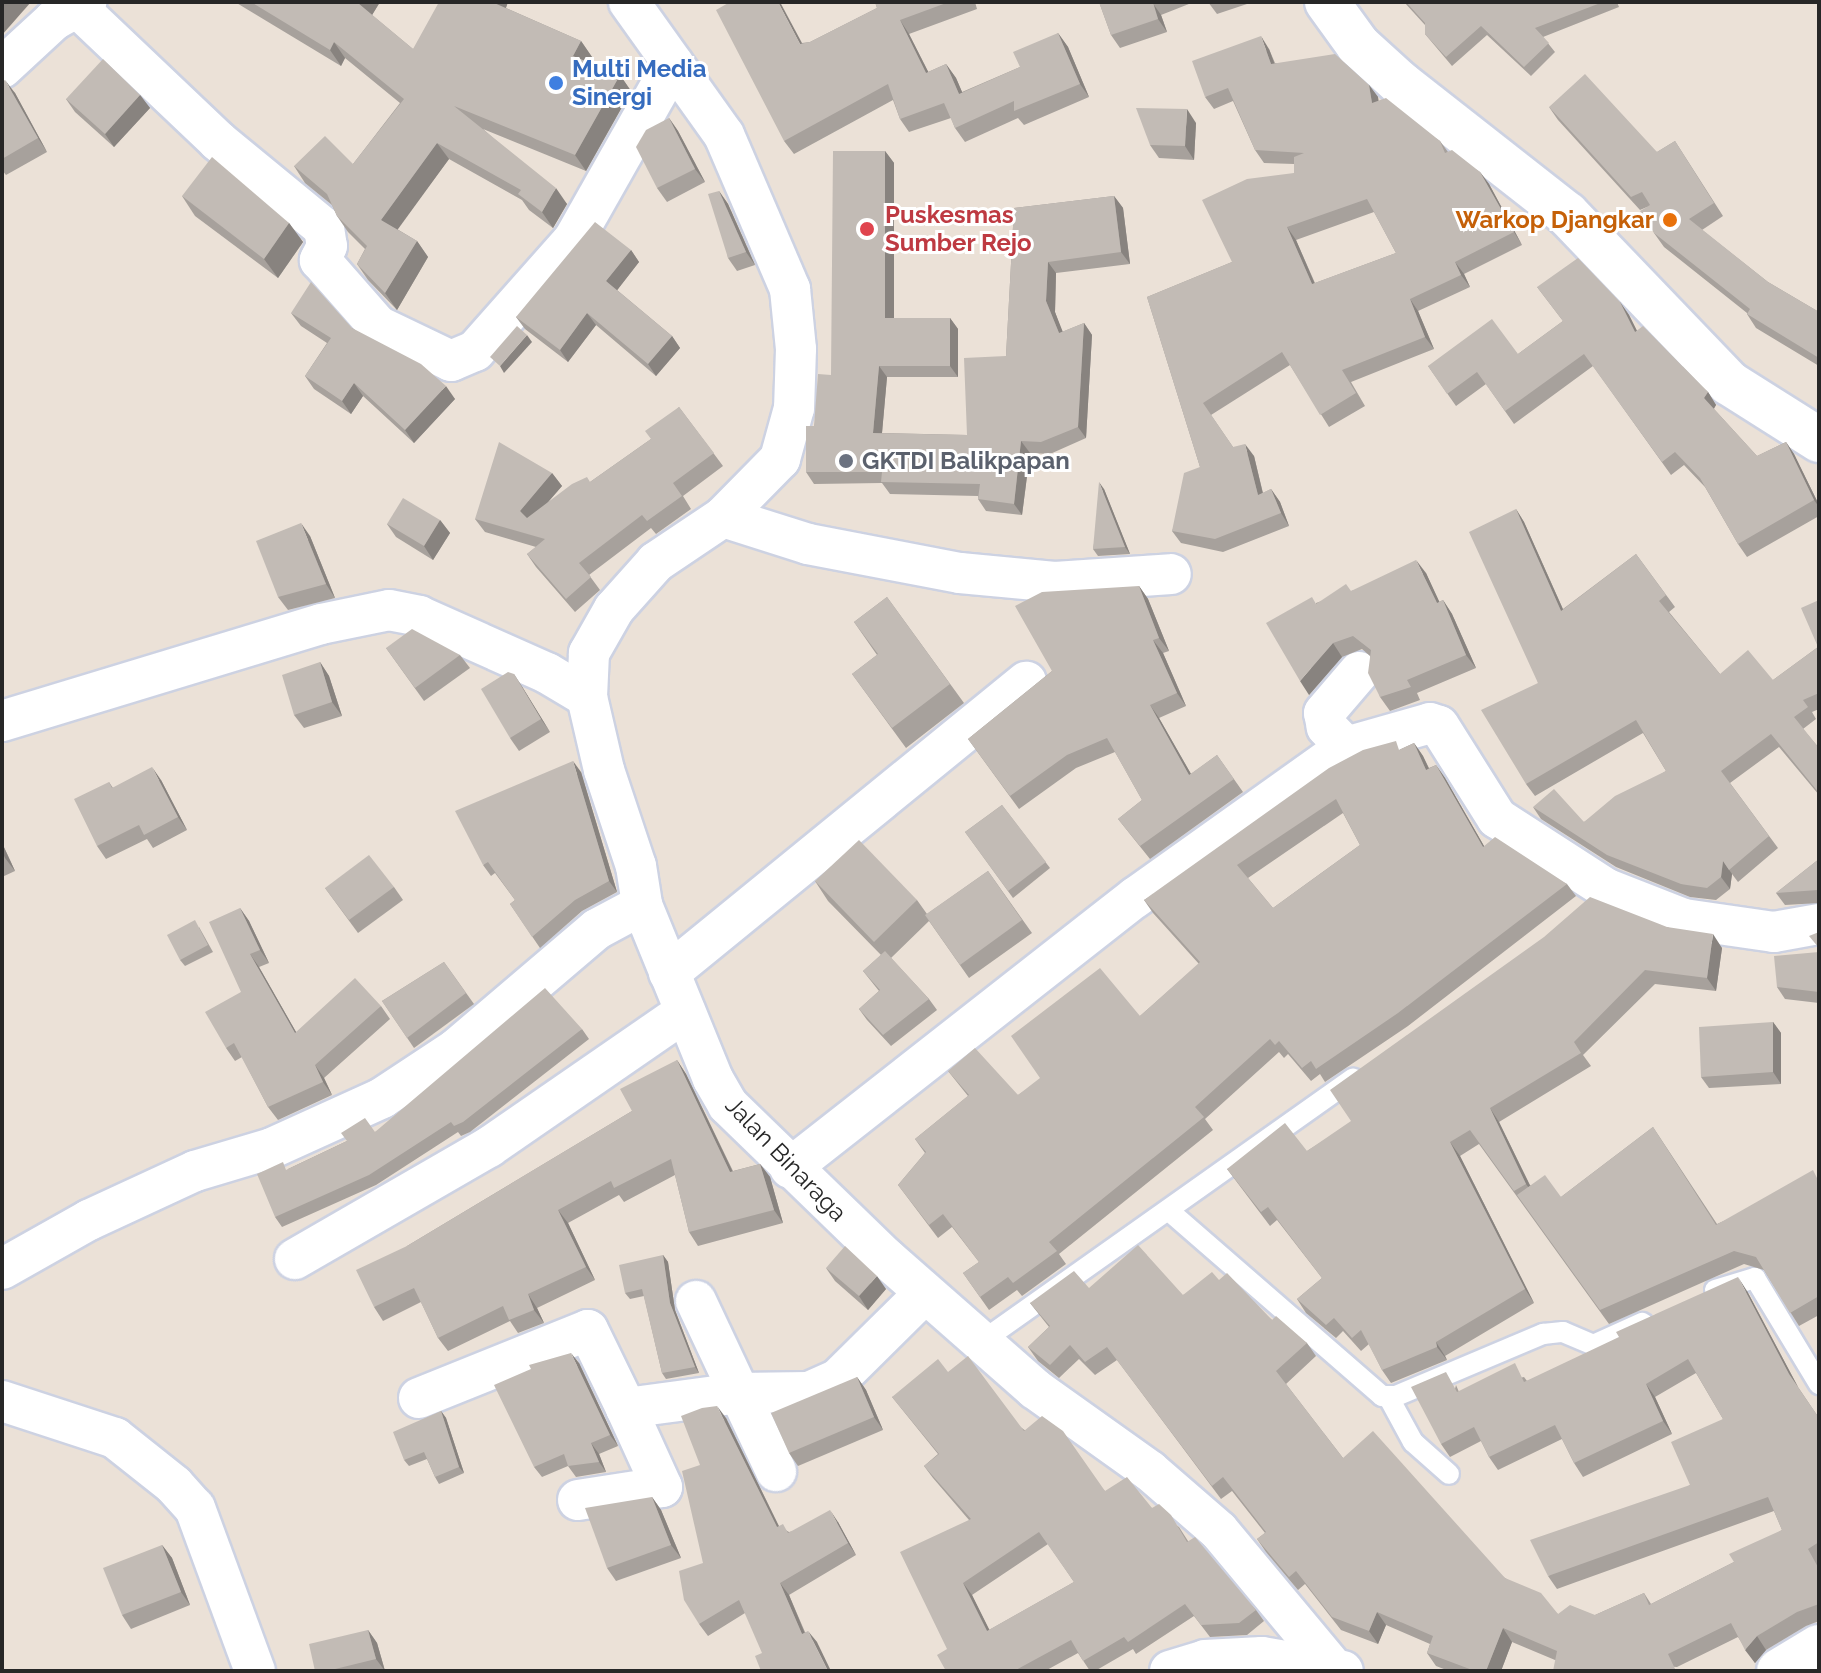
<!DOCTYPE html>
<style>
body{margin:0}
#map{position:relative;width:1821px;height:1673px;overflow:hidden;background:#ebe1d7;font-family:Raleway,sans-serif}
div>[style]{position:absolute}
.roads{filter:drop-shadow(2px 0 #cdd2e2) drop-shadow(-2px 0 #cdd2e2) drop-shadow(0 2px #cdd2e2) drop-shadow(0 -2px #cdd2e2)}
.service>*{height:20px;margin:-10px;padding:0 10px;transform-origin:10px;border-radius:10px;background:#fff}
.minor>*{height:40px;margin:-20px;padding:0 20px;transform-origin:20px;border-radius:20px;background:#fff}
.secondary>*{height:44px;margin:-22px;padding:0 22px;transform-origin:22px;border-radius:22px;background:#fff}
.wall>*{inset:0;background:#a7a19c}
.shaded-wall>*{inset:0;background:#88837f}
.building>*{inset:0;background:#c2bbb5}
.dots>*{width:22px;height:22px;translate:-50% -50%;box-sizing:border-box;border:4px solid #fff;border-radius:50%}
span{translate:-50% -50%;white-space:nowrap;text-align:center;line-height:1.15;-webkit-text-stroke:6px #fff;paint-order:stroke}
.shop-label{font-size:24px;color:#366cbe;font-weight:700}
.left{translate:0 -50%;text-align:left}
.health-label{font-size:24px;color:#be3a42;font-weight:700}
.food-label{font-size:24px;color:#c56008;font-weight:700}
.right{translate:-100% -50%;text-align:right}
.worship-label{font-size:24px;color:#5b616d;font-weight:700}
.street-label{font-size:24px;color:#272727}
.frame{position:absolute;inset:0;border:4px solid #272727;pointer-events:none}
</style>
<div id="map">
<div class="roads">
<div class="service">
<i style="left:1168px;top:1210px;width:284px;rotate:41deg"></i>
<i style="left:1382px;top:1396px;width:14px"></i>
<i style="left:1396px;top:1396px;width:160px;rotate:-22.9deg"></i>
<i style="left:1543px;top:1334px;width:20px;rotate:-6deg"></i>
<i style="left:1563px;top:1332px;width:33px;rotate:23deg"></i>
<i style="left:1593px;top:1345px;width:54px;rotate:-24.2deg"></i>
<i style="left:1715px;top:1290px;width:42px;rotate:-16.7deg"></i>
<i style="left:1755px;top:1278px;width:124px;rotate:58.9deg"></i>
<i style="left:981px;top:1342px;width:456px;rotate:-35.3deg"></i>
<i style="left:1389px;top:1398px;width:50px;rotate:61.4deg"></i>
<i style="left:1413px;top:1442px;width:48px;rotate:41.6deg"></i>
</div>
<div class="minor">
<i style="left:629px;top:2px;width:163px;rotate:54.5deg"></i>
<i style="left:724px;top:135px;width:168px;rotate:66.8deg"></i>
<i style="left:790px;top:289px;width:60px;rotate:84.3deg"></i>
<i style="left:796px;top:349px;width:59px;rotate:91.9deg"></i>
<i style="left:794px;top:408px;width:53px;rotate:105.4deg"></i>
<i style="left:780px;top:459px;width:81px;rotate:134.5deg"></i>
<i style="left:723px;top:517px;width:81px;rotate:146.1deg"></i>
<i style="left:656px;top:562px;width:63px;rotate:131.8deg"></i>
<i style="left:614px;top:609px;width:51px;rotate:119.6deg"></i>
<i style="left:589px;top:653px;width:44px;rotate:92.6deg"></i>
<i style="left:587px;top:697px;width:75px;rotate:76.9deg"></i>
<i style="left:604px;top:770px;width:101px;rotate:71.6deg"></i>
<i style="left:636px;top:866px;width:39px;rotate:81deg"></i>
<i style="left:642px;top:905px;width:188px;rotate:67.8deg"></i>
<i style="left:713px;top:1079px;width:30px;rotate:60deg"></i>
<i style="left:728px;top:1105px;width:220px;rotate:44.1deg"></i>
<i style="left:886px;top:1258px;width:198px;rotate:41.3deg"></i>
<i style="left:1035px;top:1389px;width:141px;rotate:35.5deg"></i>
<i style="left:1150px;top:1471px;width:91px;rotate:41deg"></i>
<i style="left:1219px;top:1531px;width:178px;rotate:50.2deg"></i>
<i style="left:77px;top:7px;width:195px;rotate:43.5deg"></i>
<i style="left:218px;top:141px;width:137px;rotate:39.4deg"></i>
<i style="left:324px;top:228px;width:18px;rotate:81deg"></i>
<i style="left:327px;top:246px;width:16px;rotate:117deg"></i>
<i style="left:320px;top:260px;width:88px;rotate:48.7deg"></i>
<i style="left:378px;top:326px;width:81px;rotate:25.6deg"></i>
<i style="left:451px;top:361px;width:26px;rotate:-23deg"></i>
<i style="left:475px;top:351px;width:149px;rotate:-48.5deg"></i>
<i style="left:574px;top:239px;width:201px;rotate:-60.5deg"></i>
<i style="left:2px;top:68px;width:71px;rotate:-42.7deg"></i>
<i style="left:54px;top:20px;width:37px;rotate:-29deg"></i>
<i style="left:723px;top:517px;width:89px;rotate:17.6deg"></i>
<i style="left:808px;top:544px;width:155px;rotate:10.8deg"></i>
<i style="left:960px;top:573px;width:95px;rotate:5.4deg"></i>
<i style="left:1055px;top:582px;width:116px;rotate:-3.9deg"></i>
<i style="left:2px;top:721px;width:333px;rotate:-16.9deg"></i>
<i style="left:321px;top:624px;width:69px;rotate:-11.6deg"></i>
<i style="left:389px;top:610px;width:31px;rotate:11deg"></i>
<i style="left:419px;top:616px;width:140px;rotate:24deg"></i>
<i style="left:547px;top:673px;width:47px;rotate:31deg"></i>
<i style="left:1346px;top:747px;width:28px;rotate:-134deg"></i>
<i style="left:1327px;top:727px;width:14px;rotate:-102deg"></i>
<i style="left:1324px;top:713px;width:54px;rotate:-49.5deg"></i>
<i style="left:669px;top:973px;width:461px;rotate:-39.2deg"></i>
<i style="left:790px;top:1168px;width:439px;rotate:-38.1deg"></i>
<i style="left:1136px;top:897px;width:258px;rotate:-35.5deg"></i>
<i style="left:1346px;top:747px;width:87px;rotate:-15.9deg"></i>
<i style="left:1430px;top:723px;width:9px;rotate:18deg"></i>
<i style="left:1439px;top:726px;width:109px;rotate:57.8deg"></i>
<i style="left:1497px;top:818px;width:129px;rotate:32.9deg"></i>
<i style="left:1605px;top:888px;width:85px;rotate:21.4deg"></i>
<i style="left:1684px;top:919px;width:91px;rotate:8.2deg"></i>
<i style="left:1774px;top:932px;width:46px;rotate:-10.1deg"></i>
<i style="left:295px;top:1259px;width:224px;rotate:-30deg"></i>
<i style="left:489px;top:1147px;width:238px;rotate:-34.6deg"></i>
<i style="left:2px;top:1269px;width:100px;rotate:-29.4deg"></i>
<i style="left:89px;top:1220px;width:117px;rotate:-24.8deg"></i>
<i style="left:195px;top:1171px;width:80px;rotate:-16.6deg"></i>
<i style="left:272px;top:1148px;width:121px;rotate:-24.4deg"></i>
<i style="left:382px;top:1098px;width:89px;rotate:-33.5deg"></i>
<i style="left:456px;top:1049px;width:185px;rotate:-40.4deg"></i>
<i style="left:597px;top:929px;width:51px;rotate:-28.1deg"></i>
<i style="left:696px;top:1301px;width:188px;rotate:64.8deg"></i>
<i style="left:419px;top:1398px;width:182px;rotate:-21.9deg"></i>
<i style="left:588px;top:1330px;width:87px;rotate:64deg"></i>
<i style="left:626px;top:1408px;width:113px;rotate:-7.6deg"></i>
<i style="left:738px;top:1393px;width:71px;rotate:-0.8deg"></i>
<i style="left:809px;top:1392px;width:32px;rotate:-24deg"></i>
<i style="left:838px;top:1379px;width:122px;rotate:-44.7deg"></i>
<i style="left:2px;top:1401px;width:119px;rotate:18.1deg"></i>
<i style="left:115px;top:1438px;width:75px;rotate:38.5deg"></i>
<i style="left:174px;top:1485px;width:31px;rotate:48deg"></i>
<i style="left:195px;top:1508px;width:174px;rotate:69.8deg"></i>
<i style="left:578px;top:1500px;width:85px;rotate:-8.8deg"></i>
<i style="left:662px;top:1487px;width:87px;rotate:-114.5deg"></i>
<i style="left:1170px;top:1671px;width:37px;rotate:-17deg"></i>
<i style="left:1205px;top:1660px;width:57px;rotate:-3deg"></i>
<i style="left:1262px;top:1657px;width:82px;rotate:9.8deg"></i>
</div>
<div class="secondary">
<i style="left:1327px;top:2px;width:53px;rotate:54.2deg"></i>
<i style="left:1358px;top:45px;width:58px;rotate:42.2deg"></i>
<i style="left:1401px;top:84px;width:211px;rotate:38.1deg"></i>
<i style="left:1567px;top:214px;width:234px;rotate:46.2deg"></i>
<i style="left:1729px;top:383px;width:107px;rotate:32.3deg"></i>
<i style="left:1779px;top:1671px;width:47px;rotate:-31deg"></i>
</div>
</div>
<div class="wall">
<i style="clip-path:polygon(235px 2px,380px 2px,372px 15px,413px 49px,508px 2px,506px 8px,581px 41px,592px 57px,589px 62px,620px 75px,631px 91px,586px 171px,483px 129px,567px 204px,553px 228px,529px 210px,522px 200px,449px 159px,397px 229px,417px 241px,428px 257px,397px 310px,368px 280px,357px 264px,365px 249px,348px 232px,337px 216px,332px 205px,305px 183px,294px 166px,353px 164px,400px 103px,345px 58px,341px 66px)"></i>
<i style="clip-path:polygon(875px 2px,975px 2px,977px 9px,909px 34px,928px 72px,946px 64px,956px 78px,962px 92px,1020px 67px,1058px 33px,1068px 47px,1089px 97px,1024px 125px,1018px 118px,965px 142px,955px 128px,951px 118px,909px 132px,900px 119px,893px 100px,794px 154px,784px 141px,802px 43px,810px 42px,877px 8px)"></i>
<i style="clip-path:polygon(1099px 2px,1194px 2px,1161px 15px,1167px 32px,1120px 48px,1111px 35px)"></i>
<i style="clip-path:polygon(1208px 2px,1253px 2px,1217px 14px)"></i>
<i style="clip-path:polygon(1404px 2px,1617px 2px,1619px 7px,1543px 37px,1555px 52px,1531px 76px,1487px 35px,1452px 66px,1425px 34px,1425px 25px)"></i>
<i style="clip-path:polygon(evenodd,1269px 49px,1275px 63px,1369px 85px,1378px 97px,1378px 101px,1440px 141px,1448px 152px,1480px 172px,1489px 184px,1522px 245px,1464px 274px,1470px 287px,1418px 311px,1434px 349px,1351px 382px,1365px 406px,1329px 427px,1290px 365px,1211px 415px,1233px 447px,1254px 456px,1263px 493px,1271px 489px,1280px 502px,1289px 526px,1223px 552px,1181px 543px,1172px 531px,1200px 467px,1147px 297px,1232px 262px,1294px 173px,1294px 164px,1264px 163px,1255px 150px,1233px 101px,1214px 109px,1205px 97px,1269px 49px,1374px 212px,1396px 253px,1315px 283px,1296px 240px,1374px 212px)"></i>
<i style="clip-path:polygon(2px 82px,15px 93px,47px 152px,6px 175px,2px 170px)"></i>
<i style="clip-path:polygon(140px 95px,150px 108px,114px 147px,75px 112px,66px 99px)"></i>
<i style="clip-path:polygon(1549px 107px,1657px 152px,1675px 141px,1723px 216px,1702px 230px,1768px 282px,1819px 312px,1819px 366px,1756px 328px,1747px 314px,1747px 313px,1664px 247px,1654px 233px,1647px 207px,1640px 210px,1558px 120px)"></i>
<i style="clip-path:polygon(669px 118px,678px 131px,705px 182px,667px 202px,657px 188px)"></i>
<i style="clip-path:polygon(1196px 123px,1194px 160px,1159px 158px,1150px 145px)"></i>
<i style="clip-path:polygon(885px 151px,894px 163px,894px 318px,950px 318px,958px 329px,958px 377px,887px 377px,882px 433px,967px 435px,1006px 356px,1014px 208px,1114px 196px,1123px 208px,1130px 264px,1056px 273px,1055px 312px,1062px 332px,1084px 323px,1092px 335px,1086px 438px,1050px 454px,1030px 453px,1022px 515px,986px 511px,978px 499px,978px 496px,890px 494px,882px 483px,814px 484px,806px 472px,814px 426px,831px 375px)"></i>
<i style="clip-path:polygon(719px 191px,728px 204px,755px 265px,737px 271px,728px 258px)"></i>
<i style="clip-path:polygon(182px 196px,289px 223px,303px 242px,278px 278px,195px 216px)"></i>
<i style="clip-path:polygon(631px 250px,639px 262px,617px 290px,672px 336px,680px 348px,656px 376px,596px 325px,568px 362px,525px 329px,516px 317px)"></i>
<i style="clip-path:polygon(1537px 287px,1620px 302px,1629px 315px,1637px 331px,1708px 392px,1716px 405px,1714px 409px,1757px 456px,1786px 442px,1794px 454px,1819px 505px,1819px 516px,1747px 557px,1738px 544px,1705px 487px,1684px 465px,1671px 475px,1593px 366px,1514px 424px,1486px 384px,1456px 406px,1428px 366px,1518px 354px,1563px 321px)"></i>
<i style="clip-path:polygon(291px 313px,352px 328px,455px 399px,414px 443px,363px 396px,351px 414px,314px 389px,305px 376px,327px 343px,301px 326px)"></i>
<i style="clip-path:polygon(679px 407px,723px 466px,683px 496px,691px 509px,656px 534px,651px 528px,589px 575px,600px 590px,575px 612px,536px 567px,527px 554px,536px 547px,485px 532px,475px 519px,552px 473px,562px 486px,548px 502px,590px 482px,651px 439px)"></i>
<i style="clip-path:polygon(1104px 489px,1130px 554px,1098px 556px,1093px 549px)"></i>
<i style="clip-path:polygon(1516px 509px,1524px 522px,1563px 609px,1636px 554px,1675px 607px,1669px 612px,1720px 674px,1773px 680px,1818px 647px,1819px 600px,1819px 709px,1812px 712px,1816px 719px,1803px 729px,1819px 748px,1819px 795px,1779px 747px,1730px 783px,1778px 848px,1738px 882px,1732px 874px,1730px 889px,1716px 900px,1690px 897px,1616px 867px,1541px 819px,1533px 807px,1584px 822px,1666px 771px,1643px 733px,1535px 796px,1526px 784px,1538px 683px)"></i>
<i style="clip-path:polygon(440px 520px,450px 533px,433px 560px,396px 537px,387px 524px)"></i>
<i style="clip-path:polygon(310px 536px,335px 598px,288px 610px,278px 597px)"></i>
<i style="clip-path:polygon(1426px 573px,1439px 602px,1443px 600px,1452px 614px,1476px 668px,1417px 693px,1420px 700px,1390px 711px,1380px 697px,1370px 656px,1362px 649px,1342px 657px,1309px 695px,1316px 603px,1351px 591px)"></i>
<i style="clip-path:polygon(1139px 586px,1148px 599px,1169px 651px,1163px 653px,1186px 706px,1159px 718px,1191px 774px,1217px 755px,1243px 792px,1150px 859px,1118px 819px,1142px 800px,1115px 752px,1076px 768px,1019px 809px,968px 739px,1052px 671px)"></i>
<i style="clip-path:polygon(887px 597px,964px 703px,906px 748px,852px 674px,877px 655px,854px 622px)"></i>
<i style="clip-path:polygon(386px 648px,460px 655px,470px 668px,424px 701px)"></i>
<i style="clip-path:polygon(320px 662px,329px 676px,342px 716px,304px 728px,294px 715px)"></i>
<i style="clip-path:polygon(514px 674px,550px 732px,519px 751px,510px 738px)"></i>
<i style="clip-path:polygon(evenodd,1414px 743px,1423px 756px,1429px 768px,1436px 765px,1445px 778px,1484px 846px,1567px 884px,1576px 896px,1408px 1026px,1325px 1082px,1320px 1074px,1311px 1081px,1288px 1054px,1284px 1058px,1279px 1052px,1205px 1119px,1213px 1130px,1059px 1254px,1066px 1264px,1022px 1296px,1017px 1290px,989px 1310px,963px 1273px,979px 1262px,952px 1227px,938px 1238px,898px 1185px,925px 1153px,915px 1139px,968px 1096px,948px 1071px,1018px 1095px,1140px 1016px,1199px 964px,1153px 913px,1144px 900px,1401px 749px,1414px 743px,1343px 813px,1360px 845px,1273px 908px,1248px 878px,1343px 813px)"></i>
<i style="clip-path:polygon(581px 772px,617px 892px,582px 911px,540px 948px,510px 904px,515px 900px,495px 873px,491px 876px,483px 865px)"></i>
<i style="clip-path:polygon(161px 780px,187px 830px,153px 848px,147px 839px,106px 859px,97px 846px,109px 782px,113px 788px)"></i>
<i style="clip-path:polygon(1002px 805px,1050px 868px,1013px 898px,965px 832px)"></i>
<i style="clip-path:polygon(2px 843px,15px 871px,2px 877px)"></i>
<i style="clip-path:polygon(1819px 859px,1819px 903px,1785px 905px,1776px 893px)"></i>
<i style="clip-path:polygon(988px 871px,1032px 933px,969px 978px,929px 921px,891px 958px,929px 999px,937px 1010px,891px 1046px,867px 1020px,859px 1009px,879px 991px,863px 971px,881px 955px,828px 901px,815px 881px,917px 900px,927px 914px)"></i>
<i style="clip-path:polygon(394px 887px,403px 900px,358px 933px,325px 888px)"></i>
<i style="clip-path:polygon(240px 908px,249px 921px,269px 963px,259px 967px,296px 1032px,381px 1006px,390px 1019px,324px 1078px,332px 1095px,278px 1120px,268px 1107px,242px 1057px,235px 1061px,226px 1048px,241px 992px)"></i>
<i style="clip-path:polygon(199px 927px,213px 952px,185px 966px,180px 960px)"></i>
<i style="clip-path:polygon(1667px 927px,1722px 948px,1716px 991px,1655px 984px,1583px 1055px,1591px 1066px,1499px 1122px,1530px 1185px,1561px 1197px,1653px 1127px,1717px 1224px,1819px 1179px,1819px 1315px,1799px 1326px,1764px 1270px,1744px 1264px,1609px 1324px,1479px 1144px,1460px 1156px,1534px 1303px,1445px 1356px,1447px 1360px,1391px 1383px,1382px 1370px,1369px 1344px,1361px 1351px,1343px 1331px,1336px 1338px,1306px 1313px,1297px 1299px,1322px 1278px,1277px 1220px,1270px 1226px,1227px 1169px,1307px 1151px)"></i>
<i style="clip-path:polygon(1819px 952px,1819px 1003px,1785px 999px,1777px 987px)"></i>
<i style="clip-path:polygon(444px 962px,474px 1004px,414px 1048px,382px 1001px)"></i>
<i style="clip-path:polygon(1773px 1022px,1781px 1033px,1781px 1084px,1709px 1088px,1701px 1077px)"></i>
<i style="clip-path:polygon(582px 1029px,589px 1039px,470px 1132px,461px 1136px,458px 1132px,376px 1185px,282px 1227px,275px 1217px,288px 1169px,347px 1141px,375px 1132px)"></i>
<i style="clip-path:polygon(677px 1060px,686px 1074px,733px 1171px,760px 1164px,770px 1177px,783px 1223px,698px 1246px,689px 1232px,675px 1175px,624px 1202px,619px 1195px,568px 1223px,595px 1280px,537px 1308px,544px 1323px,518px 1333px,510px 1321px,448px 1351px,438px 1338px,421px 1302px,383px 1321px,374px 1307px,407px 1246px,632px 1111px)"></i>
<i style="clip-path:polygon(663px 1255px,668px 1262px,675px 1310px,699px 1373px,666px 1379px,662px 1373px,644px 1296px,630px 1299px,625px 1293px)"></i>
<i style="clip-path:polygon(826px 1268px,886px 1289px,868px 1310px,835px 1281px)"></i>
<i style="clip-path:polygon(1219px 1280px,1272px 1320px,1307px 1343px,1316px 1356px,1286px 1384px,1343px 1458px,1505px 1578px,1558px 1614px,1595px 1615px,1644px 1593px,1651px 1604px,1734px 1562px,1782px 1530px,1774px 1511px,1557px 1589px,1548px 1576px,1690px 1485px,1723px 1419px,1696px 1373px,1655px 1397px,1672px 1434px,1583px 1477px,1574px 1463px,1562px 1439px,1498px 1470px,1489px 1457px,1481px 1441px,1450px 1457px,1441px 1444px,1456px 1385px,1459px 1392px,1524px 1377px,1527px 1381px,1747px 1291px,1798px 1387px,1819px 1418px,1819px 1561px,1818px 1562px,1819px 1564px,1819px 1621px,1806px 1626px,1766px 1650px,1755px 1663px,1738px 1637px,1677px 1667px,1555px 1660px,1512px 1642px,1501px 1671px,1449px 1671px,1436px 1666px,1427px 1653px,1430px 1644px,1386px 1625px,1378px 1644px,1341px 1630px,1305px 1584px,1298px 1590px,1266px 1552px,1257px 1539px,1265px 1533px,1232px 1491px,1221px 1499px,1117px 1360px,1095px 1375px,1079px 1359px,1059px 1378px,1038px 1361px,1028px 1347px,1049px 1327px,1030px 1303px,1089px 1288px,1183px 1295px)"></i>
<i style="clip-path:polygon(579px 1363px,618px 1446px,599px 1454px,606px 1472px,576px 1477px,568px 1466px,542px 1477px,534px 1467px)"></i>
<i style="clip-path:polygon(evenodd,948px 1372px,1105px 1491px,1152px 1508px,1179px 1527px,1188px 1541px,1256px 1610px,1264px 1621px,1247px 1635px,1210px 1637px,1194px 1616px,1136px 1654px,1133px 1649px,1095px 1671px,1090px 1671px,1078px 1653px,1045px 1671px,946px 1671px,947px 1649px,969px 1520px,933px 1478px,924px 1466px,938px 1454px,892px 1397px,948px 1372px,1048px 1544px,1074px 1582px,989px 1630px,972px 1595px,1048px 1544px)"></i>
<i style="clip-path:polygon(857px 1377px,866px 1390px,883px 1430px,798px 1466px,789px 1453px)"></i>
<i style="clip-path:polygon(441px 1411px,446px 1418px,464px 1473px,439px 1484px,435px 1477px,427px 1459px,409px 1466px,404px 1460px)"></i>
<i style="clip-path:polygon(726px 1418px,779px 1526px,789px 1532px,838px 1522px,856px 1555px,789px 1595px,805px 1632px,817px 1642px,745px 1613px,708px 1636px,699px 1624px,703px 1563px,700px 1465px)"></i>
<i style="clip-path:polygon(652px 1497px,661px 1510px,681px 1558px,616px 1581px,607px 1568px)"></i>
<i style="clip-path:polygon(162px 1545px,172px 1558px,190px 1605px,131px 1629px,122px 1615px)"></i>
<i style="clip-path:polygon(368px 1630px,377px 1643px,385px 1671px,315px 1671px)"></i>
</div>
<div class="shaded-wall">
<i style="clip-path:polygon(5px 2px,31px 2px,2px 35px,2px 6px)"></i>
<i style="clip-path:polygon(358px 2px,380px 2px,369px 20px,358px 3px)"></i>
<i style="clip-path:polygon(491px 2px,508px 2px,502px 18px)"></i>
<i style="clip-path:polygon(778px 2px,780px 2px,810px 58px,800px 44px)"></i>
<i style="clip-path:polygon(1152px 2px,1161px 15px,1167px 32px,1158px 19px)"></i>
<i style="clip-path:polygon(900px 20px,909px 34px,936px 87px,926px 73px)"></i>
<i style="clip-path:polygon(1058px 33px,1068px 47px,1089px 97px,1080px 84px)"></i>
<i style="clip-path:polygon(1261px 36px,1269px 49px,1279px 76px,1271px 64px)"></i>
<i style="clip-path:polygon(581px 41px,592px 57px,584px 72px,573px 56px)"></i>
<i style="clip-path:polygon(334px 42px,345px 58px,341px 66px,330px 50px)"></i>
<i style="clip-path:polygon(946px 64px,956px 78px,969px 108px,959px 94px)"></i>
<i style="clip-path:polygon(620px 75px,631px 91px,586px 171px,575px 155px)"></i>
<i style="clip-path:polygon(5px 80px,15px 93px,47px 152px,38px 138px)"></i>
<i style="clip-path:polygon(1369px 85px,1378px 97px,1381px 115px,1372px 103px)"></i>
<i style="clip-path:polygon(140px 95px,150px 108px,114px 147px,105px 134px)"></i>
<i style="clip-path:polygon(1187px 109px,1196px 123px,1194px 160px,1185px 146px)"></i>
<i style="clip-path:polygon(669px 118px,678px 131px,705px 182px,695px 169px)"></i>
<i style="clip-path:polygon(437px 143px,449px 159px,393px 236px,381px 220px)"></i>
<i style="clip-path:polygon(885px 151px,894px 163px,894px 329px,885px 318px)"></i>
<i style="clip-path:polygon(1480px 172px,1489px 184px,1522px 245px,1514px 232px)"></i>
<i style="clip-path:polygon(556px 188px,567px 204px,553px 228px,542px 212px)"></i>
<i style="clip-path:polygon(719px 191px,728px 204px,755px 265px,746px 252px)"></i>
<i style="clip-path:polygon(1114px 196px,1123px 208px,1130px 264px,1121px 252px)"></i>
<i style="clip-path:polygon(289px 223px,303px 242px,278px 278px,264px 259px)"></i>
<i style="clip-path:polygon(1287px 227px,1296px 240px,1320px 296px,1312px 284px)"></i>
<i style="clip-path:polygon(417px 241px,428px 257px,397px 310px,385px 293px)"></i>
<i style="clip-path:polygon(631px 250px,639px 262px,615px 293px,606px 281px)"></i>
<i style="clip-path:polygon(1048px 262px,1056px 273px,1055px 312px,1068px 345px,1059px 333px,1046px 301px)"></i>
<i style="clip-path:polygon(1455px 262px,1464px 274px,1470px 287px,1461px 275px)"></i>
<i style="clip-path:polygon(1410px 299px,1418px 311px,1434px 349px,1425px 337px)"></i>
<i style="clip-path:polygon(1620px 302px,1629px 315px,1644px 345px,1635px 332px)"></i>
<i style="clip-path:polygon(587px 313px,596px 325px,568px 362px,560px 350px)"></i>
<i style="clip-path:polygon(950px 318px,958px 329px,958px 377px,950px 366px)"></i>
<i style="clip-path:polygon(1084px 323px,1092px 335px,1086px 438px,1078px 427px)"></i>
<i style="clip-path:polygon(527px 335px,532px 342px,504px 373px,500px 366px)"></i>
<i style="clip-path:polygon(672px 336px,680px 348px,656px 376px,648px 364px)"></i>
<i style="clip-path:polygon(879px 366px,887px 377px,881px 444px,873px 433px)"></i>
<i style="clip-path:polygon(354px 383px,363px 396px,351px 414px,342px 401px)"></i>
<i style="clip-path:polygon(446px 386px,455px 399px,414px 443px,405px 430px)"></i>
<i style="clip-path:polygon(1708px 392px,1716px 405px,1712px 411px,1704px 398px)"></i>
<i style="clip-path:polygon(1021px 441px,1030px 453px,1022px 515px,1014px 504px)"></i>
<i style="clip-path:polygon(1786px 442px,1794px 454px,1819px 505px,1819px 507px,1814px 500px)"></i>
<i style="clip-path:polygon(1245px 444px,1254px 456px,1266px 507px,1258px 495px)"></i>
<i style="clip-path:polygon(552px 473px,562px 486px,529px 524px,520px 511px)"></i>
<i style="clip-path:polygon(1099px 482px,1104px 489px,1130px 554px,1125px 547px)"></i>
<i style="clip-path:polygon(1271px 489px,1280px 502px,1289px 526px,1281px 513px)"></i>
<i style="clip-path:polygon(1516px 509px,1524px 522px,1569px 623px,1561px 611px)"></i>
<i style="clip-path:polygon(440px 520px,450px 533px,433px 560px,424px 546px)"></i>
<i style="clip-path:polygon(301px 523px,310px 536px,335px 598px,326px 584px)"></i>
<i style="clip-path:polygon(1416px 560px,1426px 573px,1446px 616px,1437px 603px)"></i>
<i style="clip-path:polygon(1139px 586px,1148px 599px,1169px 651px,1159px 638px)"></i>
<i style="clip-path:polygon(1443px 600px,1452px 614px,1476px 668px,1466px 655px)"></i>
<i style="clip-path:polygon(1153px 640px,1163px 653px,1186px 706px,1177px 693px)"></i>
<i style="clip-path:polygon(1333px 643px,1342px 657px,1309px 695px,1300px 681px)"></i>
<i style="clip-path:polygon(320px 662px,329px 676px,342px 716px,332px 702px)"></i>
<i style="clip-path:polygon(514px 674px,523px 688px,550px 732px,541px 719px)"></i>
<i style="clip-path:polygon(1150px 705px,1159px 718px,1199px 788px,1189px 775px)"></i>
<i style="clip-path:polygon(1414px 743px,1423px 756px,1435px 782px,1426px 770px)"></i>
<i style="clip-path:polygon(573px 761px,581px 772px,617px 892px,609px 881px)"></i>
<i style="clip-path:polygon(1436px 765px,1445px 778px,1492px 860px,1483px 847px)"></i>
<i style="clip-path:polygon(152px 767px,161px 780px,187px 830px,178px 817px)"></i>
<i style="clip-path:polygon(2px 843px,15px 871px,5px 858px,2px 851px)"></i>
<i style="clip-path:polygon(1723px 861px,1732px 874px,1730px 889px,1721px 877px)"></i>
<i style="clip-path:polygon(240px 908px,249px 921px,269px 963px,260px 950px)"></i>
<i style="clip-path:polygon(1713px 934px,1722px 948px,1716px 991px,1707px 978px)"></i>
<i style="clip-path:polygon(250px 954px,259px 967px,304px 1046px,295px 1033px)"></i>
<i style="clip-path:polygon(1773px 1022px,1781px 1033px,1781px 1084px,1773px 1072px)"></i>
<i style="clip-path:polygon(677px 1060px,686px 1074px,739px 1185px,730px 1172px)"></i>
<i style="clip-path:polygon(315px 1065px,324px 1078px,332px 1095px,323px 1082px)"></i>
<i style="clip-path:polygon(1490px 1108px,1499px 1122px,1536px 1198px,1526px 1184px)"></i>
<i style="clip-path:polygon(1450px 1142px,1460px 1156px,1534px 1303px,1525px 1289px)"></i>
<i style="clip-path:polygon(760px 1164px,770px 1177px,783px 1223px,774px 1210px)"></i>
<i style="clip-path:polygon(558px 1210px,568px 1223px,595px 1280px,586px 1267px)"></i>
<i style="clip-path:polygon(663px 1255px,668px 1262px,675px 1310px,699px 1373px,695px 1367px,670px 1303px)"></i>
<i style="clip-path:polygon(877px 1276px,886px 1289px,868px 1310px,859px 1296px)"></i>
<i style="clip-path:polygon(1738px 1277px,1747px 1291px,1798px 1387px,1789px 1374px)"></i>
<i style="clip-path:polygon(528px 1294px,537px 1308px,544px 1323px,534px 1310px)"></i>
<i style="clip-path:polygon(1436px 1342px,1445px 1356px,1447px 1360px,1437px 1347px)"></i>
<i style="clip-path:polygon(571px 1353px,579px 1363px,618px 1446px,610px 1435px)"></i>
<i style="clip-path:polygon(857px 1377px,866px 1390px,883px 1430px,874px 1417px)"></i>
<i style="clip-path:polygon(1646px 1384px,1655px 1397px,1672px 1434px,1663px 1421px)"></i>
<i style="clip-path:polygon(717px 1406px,726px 1418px,785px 1539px,777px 1527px)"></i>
<i style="clip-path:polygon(441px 1411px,446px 1418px,464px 1473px,459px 1467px)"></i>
<i style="clip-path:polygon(591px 1443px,599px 1454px,606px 1472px,599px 1462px)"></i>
<i style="clip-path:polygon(652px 1497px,661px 1510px,681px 1558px,671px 1545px)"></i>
<i style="clip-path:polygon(830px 1510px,838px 1522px,856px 1555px,848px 1543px)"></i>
<i style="clip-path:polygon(162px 1545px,172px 1558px,190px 1605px,181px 1592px)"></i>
<i style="clip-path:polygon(780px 1583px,789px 1595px,810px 1646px,802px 1634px)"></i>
<i style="clip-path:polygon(963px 1583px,972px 1595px,996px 1643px,987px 1631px)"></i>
<i style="clip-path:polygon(1377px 1612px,1386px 1625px,1378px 1644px,1369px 1631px)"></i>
<i style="clip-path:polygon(1503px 1628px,1512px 1642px,1501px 1671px,1486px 1671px)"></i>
<i style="clip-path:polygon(368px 1630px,377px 1643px,385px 1671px,376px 1659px)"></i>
<i style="clip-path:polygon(808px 1631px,817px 1642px,831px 1671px,828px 1671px)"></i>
<i style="clip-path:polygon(1757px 1636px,1766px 1650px,1755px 1663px,1745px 1650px)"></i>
</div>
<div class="building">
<i style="clip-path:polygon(251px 2px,358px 2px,358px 3px,413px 49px,439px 2px,492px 2px,581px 41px,573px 56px,620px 75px,575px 155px,454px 106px,556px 188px,542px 212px,518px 194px,521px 190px,437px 143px,381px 220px,417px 241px,385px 293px,357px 264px,367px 246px,337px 216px,327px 194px,294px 166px,325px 136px,353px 164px,404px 99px,334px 42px,330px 50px)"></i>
<i style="clip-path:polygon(730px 2px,778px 2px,800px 44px,810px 42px,877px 8px,875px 2px,949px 2px,900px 20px,926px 73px,946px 64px,959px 94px,1020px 67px,1013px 52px,1058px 33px,1080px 84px,1014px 111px,1014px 101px,955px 128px,944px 103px,900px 119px,888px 84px,784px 141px,716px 10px)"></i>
<i style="clip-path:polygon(1099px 2px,1153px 2px,1158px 19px,1111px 35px)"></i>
<i style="clip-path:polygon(1406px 2px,1603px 2px,1535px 28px,1549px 43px,1524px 67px,1481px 26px,1446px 57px,1425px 34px,1425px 23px)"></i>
<i style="clip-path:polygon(evenodd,1261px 36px,1271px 64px,1335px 54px,1369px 85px,1372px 103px,1386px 98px,1440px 141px,1445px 153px,1452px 150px,1480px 172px,1514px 232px,1455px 262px,1461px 275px,1410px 299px,1425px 337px,1342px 370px,1356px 393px,1320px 415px,1282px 352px,1203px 403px,1233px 447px,1245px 444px,1258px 495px,1271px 489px,1281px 513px,1215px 539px,1172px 531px,1184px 473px,1200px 467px,1147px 297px,1232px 262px,1202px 200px,1247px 179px,1294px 173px,1294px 157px,1304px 153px,1255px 150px,1228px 88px,1205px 97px,1192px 61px,1261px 36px,1367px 199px,1396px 253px,1312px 284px,1287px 227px,1367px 199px)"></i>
<i style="clip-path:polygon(103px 59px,140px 95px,105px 134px,66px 99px)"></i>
<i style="clip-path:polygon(1585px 74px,1657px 152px,1675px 141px,1714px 203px,1689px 219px,1768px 282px,1819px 312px,1819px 358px,1747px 314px,1750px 309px,1654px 233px,1640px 211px,1650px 205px,1642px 192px,1631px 197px,1549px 107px)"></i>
<i style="clip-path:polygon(5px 80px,38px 138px,2px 159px,2px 82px)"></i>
<i style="clip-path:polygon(1136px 108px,1187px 109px,1185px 146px,1150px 145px)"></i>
<i style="clip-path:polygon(669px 118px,695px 169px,657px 188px,636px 147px,646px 130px)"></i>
<i style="clip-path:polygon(833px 151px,885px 151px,885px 318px,950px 318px,950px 366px,879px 366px,873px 433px,967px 435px,964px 358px,1006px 356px,1014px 208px,1114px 196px,1121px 252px,1048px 262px,1046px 301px,1059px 333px,1084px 323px,1078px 427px,1041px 442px,1021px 441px,1014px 504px,978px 499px,980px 484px,881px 482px,882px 472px,806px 472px,806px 426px,814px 426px,818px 374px,831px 375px)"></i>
<i style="clip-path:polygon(212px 157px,289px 223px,264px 259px,182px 196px)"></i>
<i style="clip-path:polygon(719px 191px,746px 252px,728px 258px,708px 194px)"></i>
<i style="clip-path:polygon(595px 222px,631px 250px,606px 281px,672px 336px,648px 364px,587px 313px,560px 350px,516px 317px)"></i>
<i style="clip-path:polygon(1578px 258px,1620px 302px,1635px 332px,1643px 326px,1708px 392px,1704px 398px,1757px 456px,1786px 442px,1814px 500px,1738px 544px,1700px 478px,1675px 452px,1662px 462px,1584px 354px,1505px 411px,1477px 372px,1447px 394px,1428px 366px,1492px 319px,1518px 354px,1563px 321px,1537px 287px)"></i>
<i style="clip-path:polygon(311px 282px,352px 328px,421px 364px,446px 386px,405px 430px,354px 383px,342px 401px,305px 376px,331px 338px,291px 313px)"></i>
<i style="clip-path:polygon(517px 326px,527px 335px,500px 366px,490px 357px)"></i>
<i style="clip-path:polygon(679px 407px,714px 453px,673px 483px,682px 496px,647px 521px,642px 515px,579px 563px,591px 577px,566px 599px,527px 554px,545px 539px,475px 519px,499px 442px,552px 473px,520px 511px,527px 518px,572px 484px,587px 477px,590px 482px,651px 439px,645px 431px)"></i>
<i style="clip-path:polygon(1099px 482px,1125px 547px,1093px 549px)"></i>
<i style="clip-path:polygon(403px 498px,440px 520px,424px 546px,387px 524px)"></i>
<i style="clip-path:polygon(1516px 509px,1561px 611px,1636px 554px,1666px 595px,1659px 601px,1720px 674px,1748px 650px,1773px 680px,1818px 647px,1801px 608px,1819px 600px,1819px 693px,1803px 700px,1808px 707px,1794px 717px,1819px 748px,1819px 793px,1771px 734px,1721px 771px,1769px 836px,1729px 870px,1723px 861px,1721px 877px,1707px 888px,1681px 884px,1607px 855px,1533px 807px,1554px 789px,1584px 822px,1615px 796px,1666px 771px,1636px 720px,1526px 784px,1481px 710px,1538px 683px,1469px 532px)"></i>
<i style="clip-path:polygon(301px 523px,326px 584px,278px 597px,256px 541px)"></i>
<i style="clip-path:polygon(1416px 560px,1437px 603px,1443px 600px,1466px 655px,1407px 680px,1411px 687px,1380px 697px,1368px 673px,1371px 650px,1353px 636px,1333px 643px,1300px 681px,1266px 623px,1312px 597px,1316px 604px,1346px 584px,1351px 591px)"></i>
<i style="clip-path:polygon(1139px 586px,1159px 638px,1153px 640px,1177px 693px,1150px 705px,1189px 775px,1217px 755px,1234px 779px,1140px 846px,1118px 819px,1142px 800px,1107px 738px,1067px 755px,1010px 796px,968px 739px,1052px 671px,1015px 606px,1042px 592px)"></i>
<i style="clip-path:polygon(887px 597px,950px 684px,892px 728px,852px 674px,878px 654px,854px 622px)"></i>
<i style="clip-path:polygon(412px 629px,460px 655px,415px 688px,386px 648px)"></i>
<i style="clip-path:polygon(320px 662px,332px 702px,294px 715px,282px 675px)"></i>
<i style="clip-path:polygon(508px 672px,514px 674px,541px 719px,510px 738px,481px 689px)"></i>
<i style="clip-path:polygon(evenodd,1396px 741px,1399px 750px,1414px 743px,1426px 770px,1436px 765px,1483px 847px,1495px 837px,1567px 884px,1398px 1013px,1316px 1069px,1311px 1061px,1302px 1068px,1279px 1041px,1275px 1045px,1270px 1039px,1195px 1107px,1204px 1117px,1049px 1242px,1057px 1251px,1013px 1283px,1008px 1277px,980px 1297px,963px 1273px,979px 1262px,943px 1214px,929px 1225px,898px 1185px,926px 1152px,915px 1139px,969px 1095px,948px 1071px,975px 1048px,1018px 1095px,1040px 1078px,1011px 1036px,1100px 968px,1140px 1016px,1200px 962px,1144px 900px,1329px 768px,1363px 750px,1396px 741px,1336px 799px,1360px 845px,1273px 908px,1237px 865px,1336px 799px)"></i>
<i style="clip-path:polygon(573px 761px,609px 881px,575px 900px,532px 937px,510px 904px,515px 900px,488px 862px,483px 865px,455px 811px)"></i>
<i style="clip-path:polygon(152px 767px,178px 817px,144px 835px,139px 825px,97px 846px,74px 799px,109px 782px,112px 788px)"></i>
<i style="clip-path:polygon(1002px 805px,1046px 862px,1008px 891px,965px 832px)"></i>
<i style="clip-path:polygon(859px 840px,917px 900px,874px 942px,815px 881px)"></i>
<i style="clip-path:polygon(369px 855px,394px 887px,349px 920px,325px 888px)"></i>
<i style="clip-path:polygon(1819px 859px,1819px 892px,1818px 890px,1776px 893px)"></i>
<i style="clip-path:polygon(988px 871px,1022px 920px,960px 965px,925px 915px)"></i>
<i style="clip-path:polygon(1590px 897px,1667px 927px,1713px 934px,1707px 978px,1645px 970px,1574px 1042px,1581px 1053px,1490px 1108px,1526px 1184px,1514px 1191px,1470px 1130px,1450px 1142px,1525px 1289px,1436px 1342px,1437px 1347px,1382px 1370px,1361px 1330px,1352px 1338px,1334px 1318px,1326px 1325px,1297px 1299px,1322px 1278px,1268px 1207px,1261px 1212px,1227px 1169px,1285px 1123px,1307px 1151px,1351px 1121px,1330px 1090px,1544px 937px)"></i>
<i style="clip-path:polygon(240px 908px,260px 950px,250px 954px,295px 1033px,355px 978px,381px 1006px,315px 1065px,323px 1082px,268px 1107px,234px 1043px,226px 1048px,205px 1012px,241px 992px,209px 922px)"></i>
<i style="clip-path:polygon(195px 920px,208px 945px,180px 960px,167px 935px)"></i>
<i style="clip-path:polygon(1819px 932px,1819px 948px,1809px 936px)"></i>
<i style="clip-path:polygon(885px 951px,929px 999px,883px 1035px,859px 1009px,880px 990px,863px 971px)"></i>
<i style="clip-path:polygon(1819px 952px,1819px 992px,1777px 987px,1774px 956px)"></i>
<i style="clip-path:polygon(444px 962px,466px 993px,407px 1038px,382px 1001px)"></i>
<i style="clip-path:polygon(545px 988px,582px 1029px,463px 1122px,454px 1126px,451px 1122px,369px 1175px,275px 1217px,257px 1174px,283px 1162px,286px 1170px,347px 1141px,341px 1133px,365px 1118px,375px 1132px)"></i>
<i style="clip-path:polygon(1773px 1022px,1773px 1072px,1701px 1077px,1699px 1027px)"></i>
<i style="clip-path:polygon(677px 1060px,730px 1172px,760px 1164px,774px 1210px,689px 1232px,671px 1159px,614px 1188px,611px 1181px,558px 1210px,586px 1267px,528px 1294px,534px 1310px,509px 1320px,503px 1306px,438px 1338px,414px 1288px,374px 1307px,356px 1270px,407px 1246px,632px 1111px,620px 1089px)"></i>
<i style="clip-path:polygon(1653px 1127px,1716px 1225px,1813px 1170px,1819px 1182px,1819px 1296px,1790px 1313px,1756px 1257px,1734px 1251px,1600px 1310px,1517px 1195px,1545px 1175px,1561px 1197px)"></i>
<i style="clip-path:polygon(1138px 1245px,1183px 1295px,1212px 1272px,1219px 1280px,1227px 1273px,1272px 1320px,1276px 1316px,1307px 1343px,1276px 1371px,1343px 1458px,1373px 1431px,1505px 1578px,1541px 1593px,1558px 1614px,1570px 1605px,1595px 1615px,1644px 1593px,1649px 1605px,1734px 1562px,1729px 1554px,1782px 1530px,1768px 1497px,1548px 1576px,1530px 1540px,1690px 1485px,1671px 1442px,1723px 1419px,1688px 1359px,1646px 1384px,1663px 1421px,1574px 1463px,1555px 1425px,1489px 1457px,1474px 1427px,1441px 1444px,1411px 1387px,1446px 1372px,1457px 1392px,1515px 1363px,1524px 1382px,1619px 1337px,1616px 1332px,1738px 1277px,1789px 1374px,1819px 1418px,1819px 1542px,1808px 1549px,1819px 1569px,1819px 1604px,1797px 1612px,1757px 1636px,1745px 1650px,1731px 1623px,1668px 1654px,1676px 1671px,1553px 1671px,1557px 1651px,1503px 1628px,1486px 1671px,1475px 1671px,1427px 1653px,1433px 1636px,1377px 1612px,1369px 1631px,1332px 1617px,1296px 1571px,1289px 1577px,1257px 1539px,1266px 1532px,1223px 1477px,1212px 1486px,1107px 1347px,1085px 1362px,1070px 1345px,1050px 1365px,1028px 1347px,1050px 1326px,1030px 1303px,1074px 1271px,1089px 1288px)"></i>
<i style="clip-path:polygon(845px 1246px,877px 1276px,859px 1296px,826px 1268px)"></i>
<i style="clip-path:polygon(663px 1255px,670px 1303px,695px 1367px,662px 1373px,642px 1289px,625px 1293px,619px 1265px)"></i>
<i style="clip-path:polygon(571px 1353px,610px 1435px,591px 1443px,599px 1462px,568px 1466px,564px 1454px,534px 1467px,494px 1385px,531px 1369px,529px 1365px)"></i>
<i style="clip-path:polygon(evenodd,968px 1356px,1024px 1431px,1042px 1416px,1063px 1431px,1105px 1491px,1127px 1477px,1152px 1508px,1159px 1504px,1171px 1515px,1187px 1542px,1195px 1537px,1256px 1610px,1239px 1623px,1201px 1625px,1185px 1604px,1128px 1642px,1124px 1637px,1083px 1661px,1071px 1640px,1014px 1671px,946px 1671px,937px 1655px,947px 1649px,900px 1552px,971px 1519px,924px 1466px,939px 1454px,892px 1397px,938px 1359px,948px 1372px,968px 1356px,1039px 1532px,1074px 1582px,987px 1631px,963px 1583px,1039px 1532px)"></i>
<i style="clip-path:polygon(857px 1377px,874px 1417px,789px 1453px,771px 1413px)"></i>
<i style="clip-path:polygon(717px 1406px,777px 1527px,783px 1524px,788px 1533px,830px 1510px,848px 1543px,780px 1583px,802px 1634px,808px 1631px,828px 1671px,761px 1671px,755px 1656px,762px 1653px,739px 1600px,699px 1624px,684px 1600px,679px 1571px,703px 1563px,682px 1471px,700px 1465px,681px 1416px,702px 1408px)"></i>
<i style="clip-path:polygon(441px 1411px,459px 1467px,435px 1477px,424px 1452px,404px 1460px,393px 1432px)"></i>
<i style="clip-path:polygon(652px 1497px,671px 1545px,607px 1568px,585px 1508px)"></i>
<i style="clip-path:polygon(162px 1545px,181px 1592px,122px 1615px,103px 1568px)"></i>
<i style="clip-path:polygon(368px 1630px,376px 1659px,327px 1671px,315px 1671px,309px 1644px)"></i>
</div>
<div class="dots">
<i style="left:556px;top:83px;background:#3f7fe0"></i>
<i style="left:1670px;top:220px;background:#e8710a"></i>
<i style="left:867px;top:229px;background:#e0444e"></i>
<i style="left:846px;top:461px;background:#6b7280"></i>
</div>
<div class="shop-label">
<span class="left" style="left:572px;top:83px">Multi Media<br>Sinergi</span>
</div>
<div class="health-label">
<span class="left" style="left:885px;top:229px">Puskesmas<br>Sumber Rejo</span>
</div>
<div class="food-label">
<span class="right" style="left:1654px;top:220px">Warkop Djangkar</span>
</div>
<div class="worship-label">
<span class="left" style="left:862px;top:461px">GKTDI Balikpapan</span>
</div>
<div class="street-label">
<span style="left:786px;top:1159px;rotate:46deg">Jalan Binaraga</span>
</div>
<div class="frame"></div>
</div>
